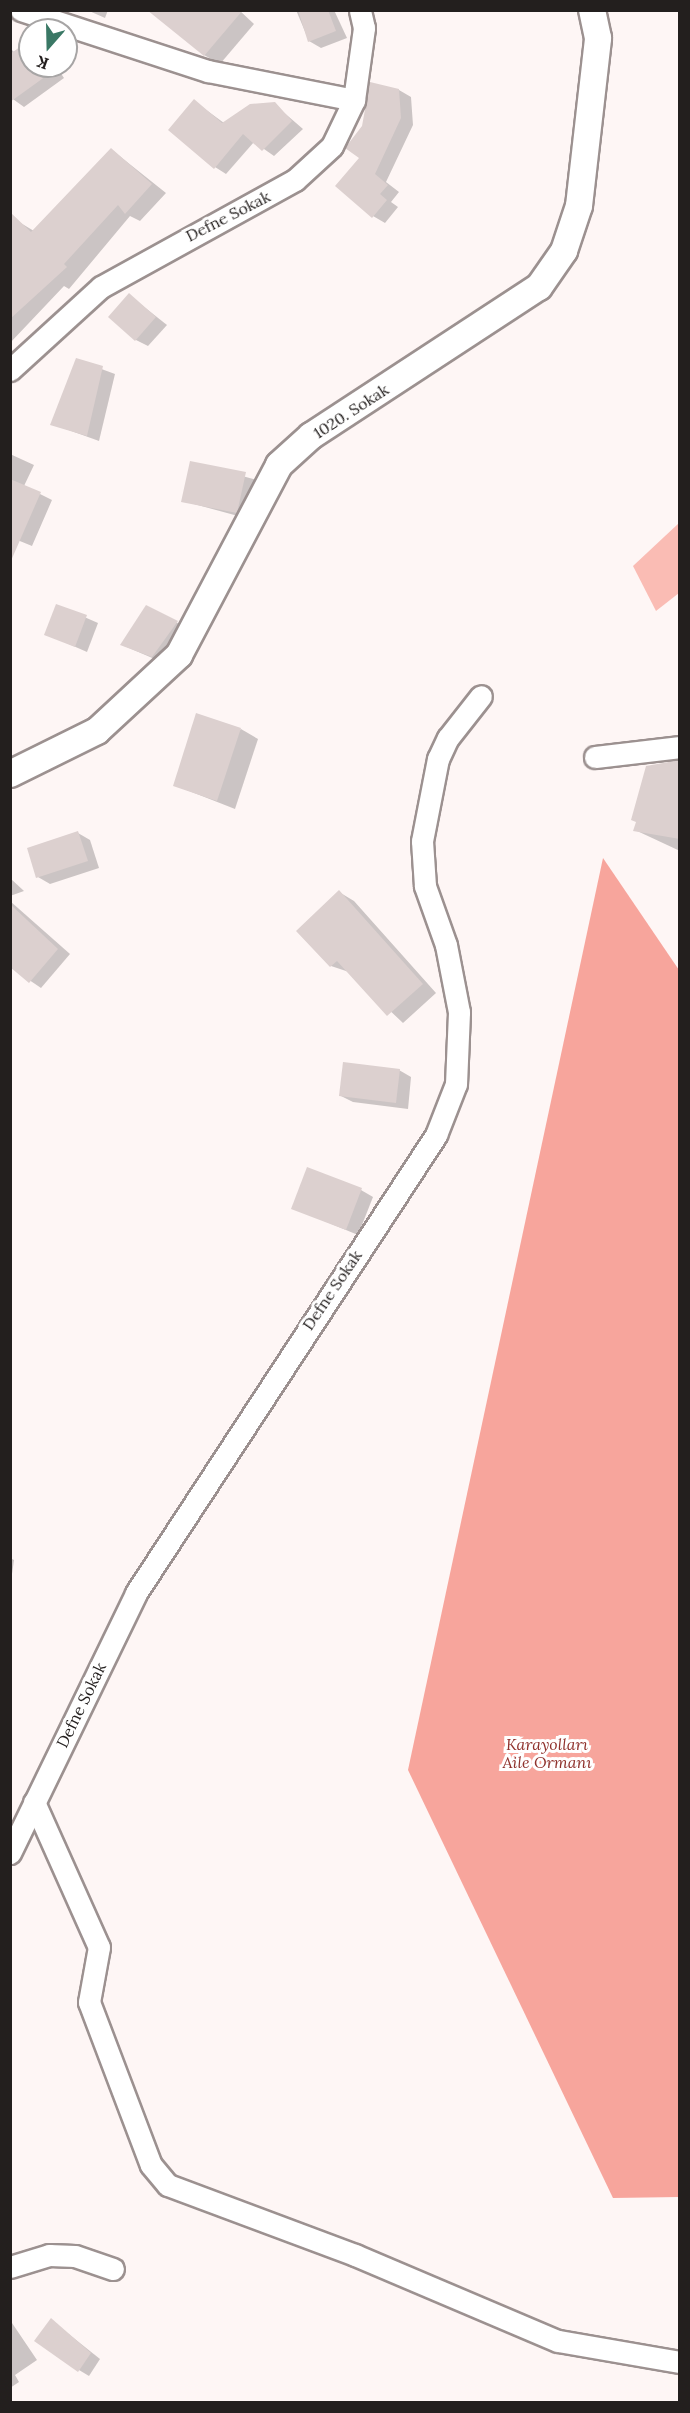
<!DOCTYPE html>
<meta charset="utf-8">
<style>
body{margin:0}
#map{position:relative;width:690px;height:2413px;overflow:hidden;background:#fef6f5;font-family:Lora,serif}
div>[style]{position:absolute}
.green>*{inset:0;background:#fabcb4}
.forest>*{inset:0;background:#f7a59c}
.shadow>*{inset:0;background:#0003}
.building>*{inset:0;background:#dcd0cf}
.roads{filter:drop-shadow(2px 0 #9c9190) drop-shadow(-2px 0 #9c9190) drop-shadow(0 2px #9c9190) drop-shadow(0 -2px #9c9190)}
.minor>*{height:21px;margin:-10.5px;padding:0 10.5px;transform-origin:10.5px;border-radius:10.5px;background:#fff}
.tertiary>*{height:26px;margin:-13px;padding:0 13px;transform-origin:13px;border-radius:13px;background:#fff}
span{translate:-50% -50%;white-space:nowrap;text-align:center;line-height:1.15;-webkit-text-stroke:6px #fff;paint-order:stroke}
.street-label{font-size:16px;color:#231f1e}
.park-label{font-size:16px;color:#8f312c;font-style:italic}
.frame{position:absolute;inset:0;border:12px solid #231f1e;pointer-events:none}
.north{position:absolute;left:18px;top:18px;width:60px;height:60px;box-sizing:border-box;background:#fff;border:2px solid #a7a5a5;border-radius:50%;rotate:200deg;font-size:16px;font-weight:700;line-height:24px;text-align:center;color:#231f1e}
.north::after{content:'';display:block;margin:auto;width:21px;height:27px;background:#3a7865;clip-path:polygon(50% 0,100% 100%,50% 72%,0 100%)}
</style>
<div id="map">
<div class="green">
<i style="clip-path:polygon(679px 523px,679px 593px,656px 611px,633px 566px)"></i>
</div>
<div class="forest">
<i style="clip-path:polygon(603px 858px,679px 970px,679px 2197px,613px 2198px,408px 1770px)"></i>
</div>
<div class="shadow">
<i style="clip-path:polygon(87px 10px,108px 10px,105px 18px)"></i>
<i style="clip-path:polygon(239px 10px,254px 24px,220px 64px,204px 55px)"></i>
<i style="clip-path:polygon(296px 10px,334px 10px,347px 38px,321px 48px,309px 41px)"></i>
<i style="clip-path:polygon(30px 42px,30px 66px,56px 66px,64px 78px,24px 107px,10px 97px,10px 48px,15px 53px)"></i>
<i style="clip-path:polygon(399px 90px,411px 97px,413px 125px,386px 182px,399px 192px,391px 202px,398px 207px,385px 223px,373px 216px,361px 158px)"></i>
<i style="clip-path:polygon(194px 101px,224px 123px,274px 104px,303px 129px,274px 156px,254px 142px,226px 174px,215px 167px)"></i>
<i style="clip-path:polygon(112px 150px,166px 193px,140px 221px,130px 216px,69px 289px,64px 286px,10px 343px,10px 231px,19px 222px,34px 231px)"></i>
<i style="clip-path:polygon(129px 295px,167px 325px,148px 346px,136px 340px)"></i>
<i style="clip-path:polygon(77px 360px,115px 374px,99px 441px,52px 424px)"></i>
<i style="clip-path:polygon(10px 454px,34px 465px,24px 486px,52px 500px,32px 546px,10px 537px)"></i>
<i style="clip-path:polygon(191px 462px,257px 480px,249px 519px,183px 501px)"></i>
<i style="clip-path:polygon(57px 605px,98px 623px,87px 652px,46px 634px)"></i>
<i style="clip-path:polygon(147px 607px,189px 629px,164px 663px,122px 645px)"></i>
<i style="clip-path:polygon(241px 729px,258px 739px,235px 809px,174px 785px)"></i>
<i style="clip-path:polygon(679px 761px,680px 851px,635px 830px)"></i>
<i style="clip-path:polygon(78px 833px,90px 840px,99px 868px,50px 884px,38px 877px)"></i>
<i style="clip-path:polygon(10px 878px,24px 891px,10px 896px)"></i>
<i style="clip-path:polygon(339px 892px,354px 901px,436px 993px,403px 1023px,349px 972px,331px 966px,298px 931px)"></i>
<i style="clip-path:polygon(10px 901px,70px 954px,41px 988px,10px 967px)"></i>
<i style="clip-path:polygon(399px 1070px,411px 1077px,408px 1109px,353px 1102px,341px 1096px)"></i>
<i style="clip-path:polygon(361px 1190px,373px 1197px,358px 1235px,293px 1208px)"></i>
<i style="clip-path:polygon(10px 1558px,14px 1560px,10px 1588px)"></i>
<i style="clip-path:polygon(10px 2320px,37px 2360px,15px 2375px,19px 2382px,10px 2388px)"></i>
<i style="clip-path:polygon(51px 2320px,100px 2359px,89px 2376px,79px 2370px)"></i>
</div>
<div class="building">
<i style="clip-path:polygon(147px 10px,243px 10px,204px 56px)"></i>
<i style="clip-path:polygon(298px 10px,328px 10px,336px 31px,308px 42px)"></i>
<i style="clip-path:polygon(30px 40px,30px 66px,60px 66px,10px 102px,10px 54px)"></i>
<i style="clip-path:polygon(370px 82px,399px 89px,401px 118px,375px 174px,388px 185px,380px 194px,387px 200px,372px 218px,335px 186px,359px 158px,345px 148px,362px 126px)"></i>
<i style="clip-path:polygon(194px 99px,222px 123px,250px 104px,275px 102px,292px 121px,262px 151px,243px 134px,214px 169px,168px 130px)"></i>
<i style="clip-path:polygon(111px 148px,152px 184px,125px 214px,118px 205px,64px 264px,67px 267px,10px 319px,10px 212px,31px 232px)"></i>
<i style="clip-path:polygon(129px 293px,156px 317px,135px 341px,108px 317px)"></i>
<i style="clip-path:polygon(76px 358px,103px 366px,87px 436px,50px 425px)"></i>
<i style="clip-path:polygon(190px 461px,246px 472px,237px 513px,181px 502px)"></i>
<i style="clip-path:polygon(10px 479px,41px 492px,10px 563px)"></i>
<i style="clip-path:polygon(56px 604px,87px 615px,75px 647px,44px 635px)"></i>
<i style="clip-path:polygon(146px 605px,178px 621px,152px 657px,120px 645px)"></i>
<i style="clip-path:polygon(196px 713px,241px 728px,217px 801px,173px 786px)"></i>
<i style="clip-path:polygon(680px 760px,680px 839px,633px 831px,636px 822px,631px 820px,646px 766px)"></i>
<i style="clip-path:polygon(78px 831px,88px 861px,36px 878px,27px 848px)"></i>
<i style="clip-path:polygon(339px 890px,423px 984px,387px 1016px,337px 961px,330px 967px,296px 931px)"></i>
<i style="clip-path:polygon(10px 904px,58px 949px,29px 983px,10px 967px)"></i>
<i style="clip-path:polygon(343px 1062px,400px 1069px,396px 1103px,339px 1096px)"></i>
<i style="clip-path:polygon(307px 1167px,362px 1188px,346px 1230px,291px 1209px)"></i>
<i style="clip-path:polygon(51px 2318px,91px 2353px,78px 2372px,34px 2341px)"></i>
</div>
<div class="roads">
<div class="minor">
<i style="left:21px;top:10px;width:197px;rotate:18.1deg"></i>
<i style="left:208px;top:71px;width:149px;rotate:11.2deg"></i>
<i style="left:10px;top:370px;width:123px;rotate:-42.4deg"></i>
<i style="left:101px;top:287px;width:222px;rotate:-28.9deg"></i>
<i style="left:295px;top:180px;width:50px;rotate:-42.6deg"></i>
<i style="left:332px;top:146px;width:51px;rotate:-64.4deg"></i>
<i style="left:354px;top:100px;width:73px;rotate:-82.1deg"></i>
<i style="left:364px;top:28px;width:18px;rotate:-103deg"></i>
<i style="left:595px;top:757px;width:86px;rotate:-6.7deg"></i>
<i style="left:34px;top:1802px;width:159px;rotate:65.9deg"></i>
<i style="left:99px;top:1947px;width:56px;rotate:100.3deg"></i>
<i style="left:89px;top:2002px;width:174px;rotate:69.2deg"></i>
<i style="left:151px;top:2165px;width:26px;rotate:50deg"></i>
<i style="left:168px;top:2185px;width:200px;rotate:20.5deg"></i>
<i style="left:355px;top:2255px;width:220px;rotate:23deg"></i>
<i style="left:558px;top:2341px;width:124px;rotate:9.8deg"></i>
<i style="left:10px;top:1853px;width:289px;rotate:-64.1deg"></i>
<i style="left:136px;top:1593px;width:548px;rotate:-56.77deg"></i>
<i style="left:436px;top:1135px;width:55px;rotate:-68.6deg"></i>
<i style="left:456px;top:1084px;width:72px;rotate:-87.6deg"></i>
<i style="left:459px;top:1012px;width:68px;rotate:-101deg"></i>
<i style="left:446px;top:945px;width:63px;rotate:-109.6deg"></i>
<i style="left:425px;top:886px;width:45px;rotate:-93.8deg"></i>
<i style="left:422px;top:841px;width:84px;rotate:-79deg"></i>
<i style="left:438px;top:759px;width:23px;rotate:-65deg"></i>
<i style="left:448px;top:738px;width:53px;rotate:-51.8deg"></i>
<i style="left:10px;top:2267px;width:41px;rotate:-17.1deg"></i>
<i style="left:49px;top:2255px;width:26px;rotate:2deg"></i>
<i style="left:75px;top:2256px;width:40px;rotate:18.9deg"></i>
</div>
<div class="tertiary">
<i style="left:10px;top:774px;width:97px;rotate:-26.3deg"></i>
<i style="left:97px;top:731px;width:112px;rotate:-42.8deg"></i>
<i style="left:179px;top:655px;width:215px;rotate:-62.2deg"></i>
<i style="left:279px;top:465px;width:43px;rotate:-42.2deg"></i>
<i style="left:311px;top:436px;width:272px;rotate:-33.2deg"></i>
<i style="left:539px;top:287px;width:44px;rotate:-55.2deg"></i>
<i style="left:564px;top:251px;width:47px;rotate:-71.6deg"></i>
<i style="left:579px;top:206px;width:169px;rotate:-83.5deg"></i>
<i style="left:598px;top:38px;width:29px;rotate:-102deg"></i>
</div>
</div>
<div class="street-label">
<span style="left:228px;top:216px;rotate:-27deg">Defne Sokak</span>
<span style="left:351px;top:411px;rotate:-33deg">1020. Sokak</span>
<span style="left:332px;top:1290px;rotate:-56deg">Defne Sokak</span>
<span style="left:81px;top:1705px;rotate:-64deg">Defne Sokak</span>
</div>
<div class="park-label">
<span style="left:547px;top:1753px">Karayolları<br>Aile Ormanı</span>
</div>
<div class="frame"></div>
<div class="north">K</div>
</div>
